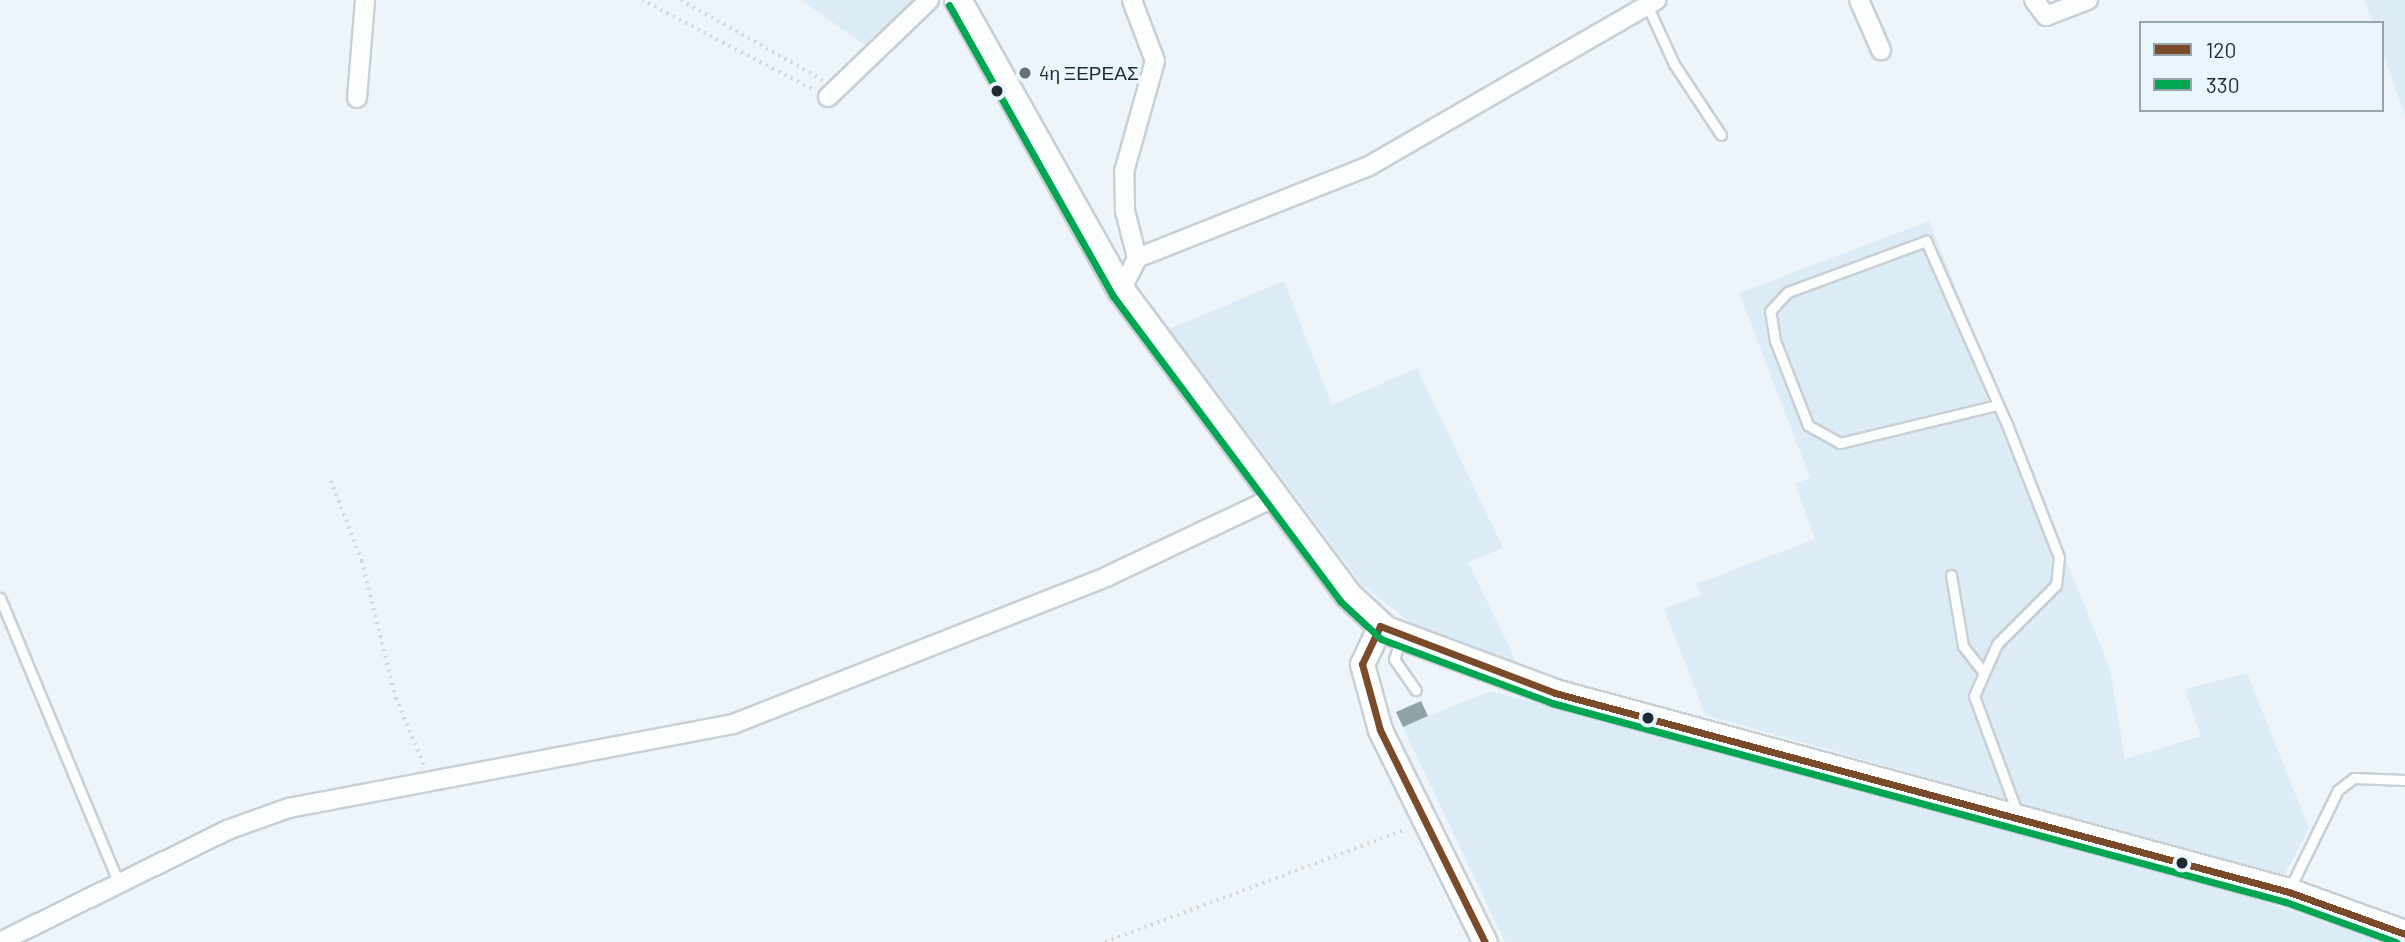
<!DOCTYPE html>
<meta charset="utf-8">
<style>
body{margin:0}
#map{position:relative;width:2405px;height:942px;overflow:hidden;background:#eef5fa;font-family:Barlow,sans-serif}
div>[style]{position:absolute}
.built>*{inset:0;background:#dcecf6}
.building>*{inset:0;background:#90a4a8}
.path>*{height:3.5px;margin-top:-1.75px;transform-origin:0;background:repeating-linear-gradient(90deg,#d4d6d8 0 2px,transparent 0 7px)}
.roads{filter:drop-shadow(2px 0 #c8d0d6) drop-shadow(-2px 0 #c8d0d6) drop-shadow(0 2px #c8d0d6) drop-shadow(0 -2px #c8d0d6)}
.service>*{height:9px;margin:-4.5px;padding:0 4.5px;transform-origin:4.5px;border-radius:4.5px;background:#fcfefe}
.minor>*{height:18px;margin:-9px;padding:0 9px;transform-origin:9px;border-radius:9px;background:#fcfefe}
.tertiary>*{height:23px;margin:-11.5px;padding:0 11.5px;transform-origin:11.5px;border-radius:11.5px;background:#fcfefe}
.secondary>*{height:26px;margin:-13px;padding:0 13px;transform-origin:13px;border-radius:13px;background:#fcfefe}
.bus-1>*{height:7px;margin:-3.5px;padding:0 3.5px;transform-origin:3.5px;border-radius:3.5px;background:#7a4b2a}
.bus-2>*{height:7px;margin:-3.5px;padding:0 3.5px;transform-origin:3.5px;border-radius:3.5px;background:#00a651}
.dots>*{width:19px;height:19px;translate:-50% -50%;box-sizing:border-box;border:4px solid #eaf6fe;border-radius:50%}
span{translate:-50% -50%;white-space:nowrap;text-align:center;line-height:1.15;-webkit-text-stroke:7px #eaf6fe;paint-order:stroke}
.poi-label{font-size:19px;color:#1e2931}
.left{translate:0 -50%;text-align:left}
.legend{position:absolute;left:2139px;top:21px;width:245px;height:91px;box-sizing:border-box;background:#eaf6fe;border:2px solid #98a4ac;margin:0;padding:9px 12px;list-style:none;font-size:21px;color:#1e2931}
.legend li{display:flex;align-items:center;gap:14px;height:35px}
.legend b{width:35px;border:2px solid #98a4ac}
</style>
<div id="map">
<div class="built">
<i style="clip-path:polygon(801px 0,925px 0,876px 53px)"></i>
<i style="clip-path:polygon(2365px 0,2405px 0,2405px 117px,2382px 50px,2382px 23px,2373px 23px)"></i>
<i style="clip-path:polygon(1929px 221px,2110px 669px,2125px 759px,2201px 736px,2185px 689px,2247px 673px,2309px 828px,2283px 878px,1705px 715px,1664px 609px,1701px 595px,1696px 584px,1815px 539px,1795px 484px,1810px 478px,1739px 293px)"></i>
<i style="clip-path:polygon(1284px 281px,1332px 405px,1417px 368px,1503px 548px,1468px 562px,1518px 665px,1424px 633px,1362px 585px,1169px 329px)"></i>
<i style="clip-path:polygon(1490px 691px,2206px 882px,2383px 942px,1505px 942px,1403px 727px)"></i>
</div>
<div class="building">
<i style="clip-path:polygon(1421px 701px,1428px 716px,1403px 727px,1396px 712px)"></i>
</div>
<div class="path">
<i style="left:642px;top:0;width:194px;rotate:27.6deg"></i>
<i style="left:681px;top:0;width:163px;rotate:29.4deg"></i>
<i style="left:331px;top:481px;width:86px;rotate:68.8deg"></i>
<i style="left:362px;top:561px;width:141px;rotate:76.1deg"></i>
<i style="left:396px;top:698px;width:73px;rotate:67.3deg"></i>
<i style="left:1105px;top:942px;width:322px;rotate:-20.5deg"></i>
</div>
<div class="roads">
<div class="service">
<i style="left:1647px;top:5px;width:65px;rotate:65.4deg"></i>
<i style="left:1674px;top:64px;width:85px;rotate:56.5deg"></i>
<i style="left:1997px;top:405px;width:162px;rotate:166.4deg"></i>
<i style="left:1840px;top:443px;width:37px;rotate:-151deg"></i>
<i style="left:1808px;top:425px;width:90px;rotate:-111.4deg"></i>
<i style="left:1775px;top:341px;width:30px;rotate:-99deg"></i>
<i style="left:1770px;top:311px;width:26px;rotate:-47deg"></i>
<i style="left:1788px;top:292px;width:147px;rotate:-20.3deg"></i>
<i style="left:1926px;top:241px;width:198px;rotate:66.2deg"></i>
<i style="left:2006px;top:422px;width:145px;rotate:68.6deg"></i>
<i style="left:2059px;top:557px;width:28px;rotate:96deg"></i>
<i style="left:2056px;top:585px;width:83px;rotate:135deg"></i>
<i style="left:1997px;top:644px;width:57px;rotate:113.9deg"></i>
<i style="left:1974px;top:696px;width:124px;rotate:69.7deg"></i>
<i style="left:1951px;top:575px;width:72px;rotate:80.4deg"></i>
<i style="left:1963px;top:646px;width:31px;rotate:52deg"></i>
<i style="left:0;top:598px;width:310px;rotate:67.4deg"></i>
<i style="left:1401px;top:638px;width:22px;rotate:108deg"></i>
<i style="left:1394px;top:659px;width:38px;rotate:55deg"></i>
<i style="left:2289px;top:890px;width:111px;rotate:-63.9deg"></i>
<i style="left:2338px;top:790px;width:20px;rotate:-37deg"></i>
<i style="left:2354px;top:778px;width:51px;rotate:2.2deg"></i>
</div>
<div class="minor">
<i style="left:1859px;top:0;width:55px;rotate:66.3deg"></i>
<i style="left:2034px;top:0;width:20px;rotate:53deg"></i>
<i style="left:2046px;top:16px;width:45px;rotate:-20.9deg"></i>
<i style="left:828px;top:97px;width:140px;rotate:-43.8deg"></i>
<i style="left:357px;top:98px;width:98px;rotate:-85.3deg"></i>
<i style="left:1137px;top:258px;width:250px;rotate:-21.6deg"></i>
<i style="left:1369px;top:166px;width:332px;rotate:-30deg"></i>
<i style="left:1121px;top:290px;width:36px;rotate:-63deg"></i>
<i style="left:1137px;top:258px;width:49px;rotate:-104.3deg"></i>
<i style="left:1125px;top:211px;width:39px;rotate:-91deg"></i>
<i style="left:1124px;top:172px;width:115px;rotate:-74.4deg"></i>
<i style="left:1155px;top:61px;width:65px;rotate:-110.7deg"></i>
<i style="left:0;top:942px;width:256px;rotate:-26.2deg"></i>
<i style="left:230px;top:829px;width:63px;rotate:-19.6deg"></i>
<i style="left:289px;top:808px;width:452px;rotate:-10.7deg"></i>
<i style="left:733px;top:724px;width:403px;rotate:-21.5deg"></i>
<i style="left:1108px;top:576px;width:185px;rotate:-25.3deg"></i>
</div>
<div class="tertiary">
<i style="left:1380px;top:626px;width:42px;rotate:115.3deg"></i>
<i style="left:1362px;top:664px;width:68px;rotate:74.7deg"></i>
<i style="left:1380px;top:730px;width:237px;rotate:63.7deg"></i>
</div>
<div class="secondary">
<i style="left:958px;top:0;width:333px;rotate:60.7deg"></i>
<i style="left:1121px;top:290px;width:380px;rotate:53.3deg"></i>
<i style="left:1348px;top:595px;width:52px;rotate:42.6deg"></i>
<i style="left:1386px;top:630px;width:180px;rotate:20.4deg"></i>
<i style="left:1555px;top:693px;width:760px;rotate:15.17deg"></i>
<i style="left:2289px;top:892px;width:123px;rotate:19.9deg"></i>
</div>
</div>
<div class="bus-1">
<i style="left:1380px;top:626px;width:187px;rotate:20.9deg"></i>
<i style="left:1555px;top:693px;width:760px;rotate:15.17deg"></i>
<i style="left:2289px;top:892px;width:123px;rotate:19.9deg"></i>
<i style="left:1380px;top:626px;width:42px;rotate:115.3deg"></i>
<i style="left:1362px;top:664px;width:68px;rotate:74.7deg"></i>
<i style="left:1380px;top:730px;width:237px;rotate:63.7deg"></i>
</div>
<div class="bus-2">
<i style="left:949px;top:5px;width:334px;rotate:60.6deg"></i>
<i style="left:1113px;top:296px;width:380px;rotate:53.3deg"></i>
<i style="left:1340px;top:601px;width:56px;rotate:42.8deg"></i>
<i style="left:1381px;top:639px;width:183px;rotate:20.5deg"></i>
<i style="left:1552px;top:703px;width:760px;rotate:15.17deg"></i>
<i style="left:2286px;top:902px;width:117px;rotate:20deg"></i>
</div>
<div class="dots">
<i style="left:1025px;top:73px;background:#677077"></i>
<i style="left:997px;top:91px;background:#1e2931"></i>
<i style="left:1648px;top:718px;background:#1e2931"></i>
<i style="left:2182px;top:863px;background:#1e2931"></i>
</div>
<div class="poi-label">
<span class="left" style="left:1039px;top:73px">4η ΞΕΡΕΑΣ</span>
</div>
<ul class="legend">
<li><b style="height:9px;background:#7a4b2a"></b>120</li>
<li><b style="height:9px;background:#00a651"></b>330</li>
</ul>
</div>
